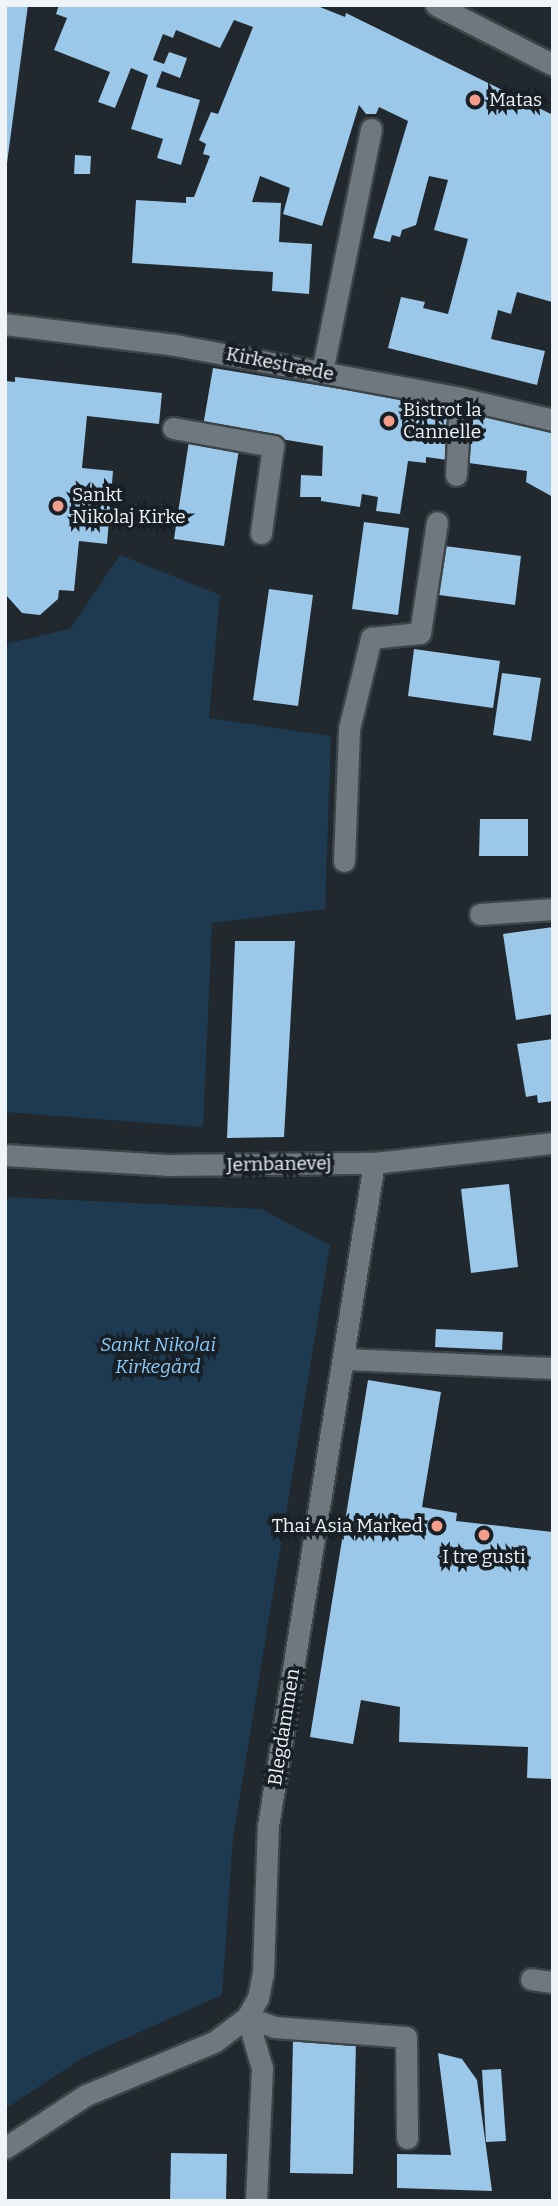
<!DOCTYPE html>
<meta charset="utf-8">
<style>
body{margin:0}
#map{position:relative;width:558px;height:2206px;overflow:hidden;background:#21292f;font-family:Bitter,serif}
div>[style]{position:absolute}
.green>*{inset:0;background:#1d3a50}
.building>*{inset:0;background:#9bc7e9}
.roads{filter:drop-shadow(2px 0 #3d4448) drop-shadow(-2px 0 #3d4448) drop-shadow(0 2px #3d4448) drop-shadow(0 -2px #3d4448)}
.minor>*{height:21px;margin:-10.5px;padding:0 10.5px;transform-origin:10.5px;border-radius:10.5px;background:#70787f}
.dots>*{width:19px;height:19px;translate:-50% -50%;box-sizing:border-box;border:4px solid #181f25;border-radius:50%}
span{translate:-50% -50%;white-space:nowrap;text-align:center;line-height:1.15;-webkit-text-stroke:7px #181f25;paint-order:stroke}
.poi-label{font-size:19px;color:#eff4f8}
.left{translate:0 -50%;text-align:left}
.right{translate:-100% -50%;text-align:right}
.street-label{font-size:19px;color:#eff4f8}
.park-label{font-size:19px;color:#8acbfc;font-style:italic}
.frame{position:absolute;inset:0;border:7px solid #eff4f8;pointer-events:none}
</style>
<div id="map">
<div class="green">
<i style="clip-path:polygon(120px 555px,220px 595px,209px 718px,331px 736px,325px 909px,212px 923px,203px 1127px,5px 1112px,5px 644px,70px 629px)"></i>
<i style="clip-path:polygon(5px 1197px,261px 1209px,330px 1245px,233px 1838px,222px 1995px,84px 2057px,5px 2109px)"></i>
</div>
<div class="building">
<i style="clip-path:polygon(5px 5px,28px 5px,7px 163px,5px 163px)"></i>
<i style="clip-path:polygon(59px 5px,315px 5px,345px 17px,346px 13px,553px 115px,552px 302px,517px 292px,511px 314px,498px 310px,491px 339px,545px 351px,537px 385px,388px 348px,401px 297px,425px 302px,423px 308px,448px 314px,468px 239px,434px 230px,448px 180px,429px 176px,416px 225px,402px 230px,400px 237px,392px 235px,390px 242px,373px 238px,408px 121px,379px 107px,376px 114px,366px 114px,359px 105px,322px 226px,283px 214px,290px 188px,260px 176px,252px 202px,281px 203px,279px 242px,312px 244px,309px 294px,272px 291px,273px 272px,132px 263px,136px 200px,186px 203px,186px 197px,194px 197px,210px 156px,203px 154px,206px 144px,199px 140px,211px 112px,218px 114px,253px 27px,234px 20px,220px 48px,176px 30px,173px 38px,163px 34px,153px 60px,164px 64px,169px 52px,187px 58px,180px 78px,162px 71px,156px 87px,200px 100px,181px 165px,157px 158px,163px 139px,131px 129px,148px 75px,131px 68px,115px 108px,98px 102px,110px 72px,54px 50px,67px 18px,56px 14px)"></i>
<i style="clip-path:polygon(75px 155px,91px 156px,90px 174px,74px 174px)"></i>
<i style="clip-path:polygon(213px 368px,534px 421px,553px 432px,553px 497px,526px 482px,527px 471px,426px 457px,426px 463px,408px 461px,400px 514px,376px 511px,378px 497px,362px 494px,360px 507px,321px 501px,321px 497px,300px 497px,301px 475px,322px 476px,323px 446px,203px 426px)"></i>
<i style="clip-path:polygon(15px 377px,162px 393px,159px 424px,87px 416px,82px 468px,113px 471px,107px 544px,79px 541px,74px 591px,59px 590px,58px 599px,40px 615px,22px 613px,6px 595px,5px 587px,5px 381px,15px 382px)"></i>
<i style="clip-path:polygon(189px 441px,239px 449px,224px 546px,174px 539px)"></i>
<i style="clip-path:polygon(364px 522px,409px 528px,398px 615px,352px 609px)"></i>
<i style="clip-path:polygon(437px 545px,521px 556px,515px 605px,431px 594px)"></i>
<i style="clip-path:polygon(269px 589px,313px 595px,298px 706px,253px 700px)"></i>
<i style="clip-path:polygon(414px 649px,500px 661px,493px 708px,408px 696px)"></i>
<i style="clip-path:polygon(502px 673px,541px 678px,531px 741px,493px 735px)"></i>
<i style="clip-path:polygon(480px 819px,528px 819px,528px 856px,479px 856px)"></i>
<i style="clip-path:polygon(553px 927px,553px 1014px,516px 1020px,503px 934px)"></i>
<i style="clip-path:polygon(235px 941px,295px 941px,284px 1137px,227px 1138px)"></i>
<i style="clip-path:polygon(553px 1039px,553px 1101px,538px 1103px,537px 1095px,526px 1097px,517px 1044px)"></i>
<i style="clip-path:polygon(509px 1184px,518px 1267px,471px 1273px,461px 1189px)"></i>
<i style="clip-path:polygon(436px 1329px,503px 1332px,502px 1350px,435px 1347px)"></i>
<i style="clip-path:polygon(368px 1380px,441px 1392px,422px 1507px,457px 1513px,456px 1521px,553px 1532px,553px 1779px,527px 1778px,528px 1747px,399px 1742px,400px 1707px,361px 1700px,353px 1744px,310px 1737px)"></i>
<i style="clip-path:polygon(293px 2039px,356px 2041px,353px 2174px,290px 2173px)"></i>
<i style="clip-path:polygon(438px 2053px,462px 2059px,477px 2080px,492px 2191px,397px 2188px,397px 2154px,451px 2155px)"></i>
<i style="clip-path:polygon(501px 2069px,506px 2141px,486px 2142px,482px 2070px)"></i>
<i style="clip-path:polygon(171px 2153px,227px 2154px,226px 2201px,170px 2201px)"></i>
</div>
<div class="roads">
<div class="minor">
<i style="left:436px;top:5px;width:131px;rotate:27.1deg"></i>
<i style="left:5px;top:324px;width:171px;rotate:7deg"></i>
<i style="left:175px;top:345px;width:290px;rotate:10.5deg"></i>
<i style="left:460px;top:398px;width:96px;rotate:13.3deg"></i>
<i style="left:322px;top:372px;width:248px;rotate:-78.6deg"></i>
<i style="left:173px;top:428px;width:102px;rotate:10.2deg"></i>
<i style="left:273px;top:446px;width:88px;rotate:97.9deg"></i>
<i style="left:456px;top:475px;width:77px;rotate:-87deg"></i>
<i style="left:344px;top:861px;width:132px;rotate:-87.8deg"></i>
<i style="left:349px;top:729px;width:94px;rotate:-76.4deg"></i>
<i style="left:371px;top:638px;width:49px;rotate:-5.8deg"></i>
<i style="left:420px;top:633px;width:112px;rotate:-81.3deg"></i>
<i style="left:480px;top:914px;width:73px;rotate:-3.9deg"></i>
<i style="left:5px;top:1155px;width:162px;rotate:3.5deg"></i>
<i style="left:167px;top:1165px;width:207px;rotate:-0.6deg"></i>
<i style="left:374px;top:1163px;width:180px;rotate:-6.4deg"></i>
<i style="left:344px;top:1359px;width:209px;rotate:2.5deg"></i>
<i style="left:531px;top:1979px;width:22px;rotate:8deg"></i>
<i style="left:247px;top:2017px;width:29px;rotate:20deg"></i>
<i style="left:274px;top:2027px;width:132px;rotate:4.3deg"></i>
<i style="left:406px;top:2037px;width:101px;rotate:89.4deg"></i>
<i style="left:247px;top:2017px;width:53px;rotate:73.6deg"></i>
<i style="left:262px;top:2068px;width:133px;rotate:92.6deg"></i>
<i style="left:5px;top:2148px;width:97px;rotate:-33.2deg"></i>
<i style="left:86px;top:2095px;width:139px;rotate:-22.5deg"></i>
<i style="left:214px;top:2042px;width:41px;rotate:-37.1deg"></i>
<i style="left:247px;top:2017px;width:22px;rotate:-60deg"></i>
<i style="left:258px;top:1998px;width:25px;rotate:-79deg"></i>
<i style="left:263px;top:1973px;width:147px;rotate:-88.1deg"></i>
<i style="left:268px;top:1826px;width:671px;rotate:-80.92deg"></i>
</div>
</div>
<div class="dots">
<i style="left:475px;top:100px;background:#f49d8b"></i>
<i style="left:389px;top:421px;background:#f49d8b"></i>
<i style="left:58px;top:506px;background:#f49d8b"></i>
<i style="left:437px;top:1526px;background:#f49d8b"></i>
<i style="left:484px;top:1535px;background:#f49d8b"></i>
</div>
<div class="poi-label">
<span class="left" style="left:489px;top:100px">Matas</span>
<span class="left" style="left:403px;top:421px">Bistrot la<br>Cannelle</span>
<span class="left" style="left:72px;top:506px">Sankt<br>Nikolaj Kirke</span>
<span class="right" style="left:423px;top:1526px">Thai Asia Marked</span>
<span style="left:484px;top:1557px">I tre gusti</span>
</div>
<div class="street-label">
<span style="left:280px;top:364px;rotate:11deg">Kirkestræde</span>
<span style="left:279px;top:1164px;rotate:-1deg">Jernbanevej</span>
<span style="left:284px;top:1727px;rotate:-81deg">Blegdammen</span>
</div>
<div class="park-label">
<span style="left:158px;top:1356px">Sankt Nikolai<br>Kirkegård</span>
</div>
<div class="frame"></div>
</div>
